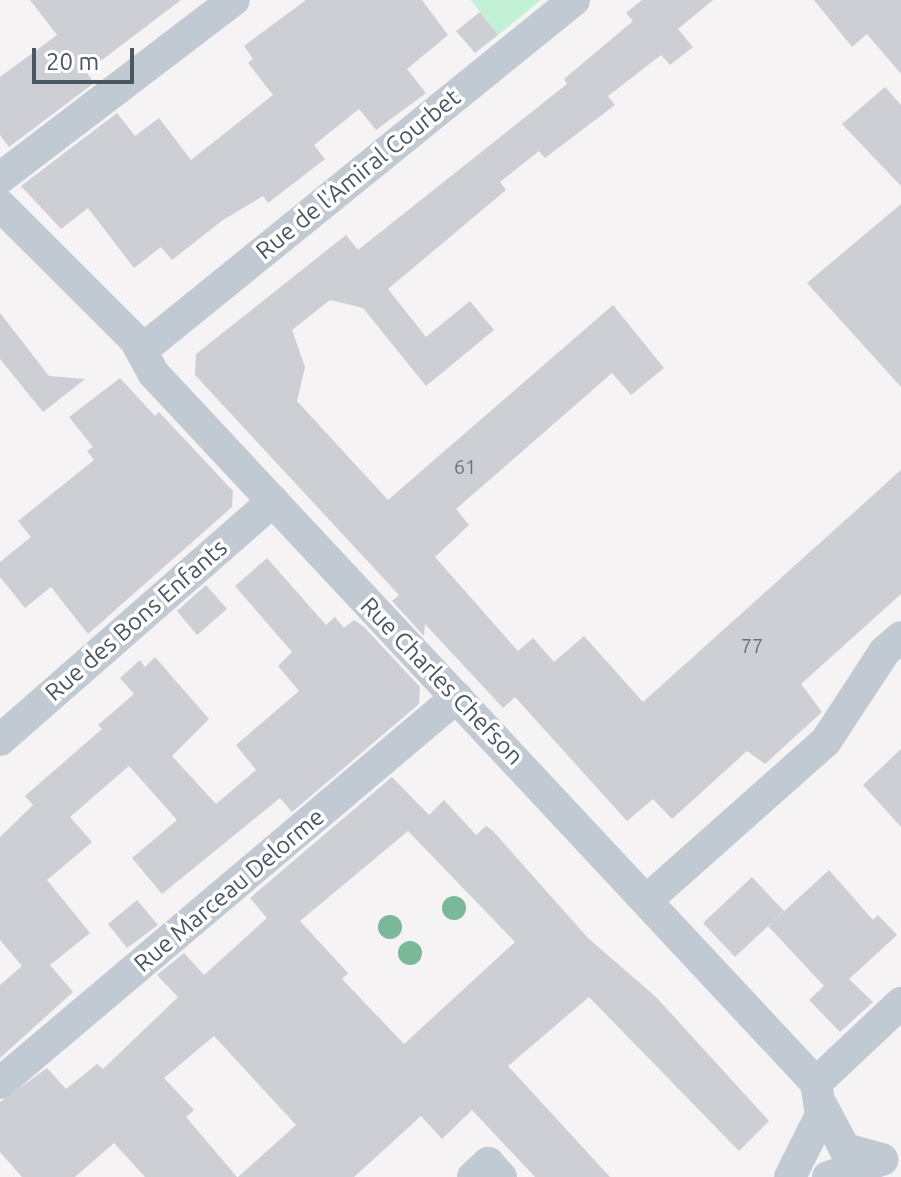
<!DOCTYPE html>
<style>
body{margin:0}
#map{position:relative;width:901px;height:1177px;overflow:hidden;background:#f5f3f3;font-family:Ubuntu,sans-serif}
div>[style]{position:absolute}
.green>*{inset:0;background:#c3f1d5}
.building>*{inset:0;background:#cdcfd5}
.minor>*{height:32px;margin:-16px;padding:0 16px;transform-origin:16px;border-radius:16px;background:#c1cad2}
.trees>*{width:24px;height:24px;margin:-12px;border-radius:50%;background:#7bb799}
span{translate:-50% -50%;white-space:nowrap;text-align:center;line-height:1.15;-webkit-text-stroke:7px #fff;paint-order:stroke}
.number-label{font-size:20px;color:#6b747e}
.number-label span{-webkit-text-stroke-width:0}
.street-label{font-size:24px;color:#4a5661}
.scale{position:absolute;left:32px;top:48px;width:102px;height:36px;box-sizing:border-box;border:4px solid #4a5661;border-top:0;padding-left:10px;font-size:24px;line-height:28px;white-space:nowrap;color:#4a5661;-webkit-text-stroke:6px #fff;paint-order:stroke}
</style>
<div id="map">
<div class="green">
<i style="clip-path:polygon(471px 0,541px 0,498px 35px)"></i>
</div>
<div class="building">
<i style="clip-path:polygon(30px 0,181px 0,86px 72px,94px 83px,9px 147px,0 135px,0 77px,57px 35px)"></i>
<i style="clip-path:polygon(306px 0,422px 0,448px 35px,407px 69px,426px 93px,376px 130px,359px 109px,314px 145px,325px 159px,268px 203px,263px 196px,223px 220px,172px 260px,161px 247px,134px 268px,88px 208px,61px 229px,21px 186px,117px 113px,135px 136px,159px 118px,191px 160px,273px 95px,248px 63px,253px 59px,244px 46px)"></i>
<i style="clip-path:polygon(642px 0,713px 0,678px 29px,693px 47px,670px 65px,661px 55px,608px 96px,615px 105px,545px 158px,539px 151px,500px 182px,506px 190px,388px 289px,426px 337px,470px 301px,494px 330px,426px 386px,363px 308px,330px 300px,292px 330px,305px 367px,297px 401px,388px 500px,613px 305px,664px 368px,631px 395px,612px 373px,456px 509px,469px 525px,435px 557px,518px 651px,533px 638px,554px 662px,584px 636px,643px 702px,901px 470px,901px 594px,801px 684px,822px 712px,765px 764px,747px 751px,672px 819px,653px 799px,627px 821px,515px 697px,503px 708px,425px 624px,424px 636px,392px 601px,399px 595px,195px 375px,196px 354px,346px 235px,358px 250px,567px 84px,564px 79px,633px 21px,626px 13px)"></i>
<i style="clip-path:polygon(814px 0,901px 0,901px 74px,867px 34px,852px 47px)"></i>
<i style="clip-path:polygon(480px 12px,498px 35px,475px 53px,456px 31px)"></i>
<i style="clip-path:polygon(885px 87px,901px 105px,901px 186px,842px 124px)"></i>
<i style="clip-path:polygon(901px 204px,901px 387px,807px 283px)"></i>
<i style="clip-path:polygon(0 313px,49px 376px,85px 379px,43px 412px,0 359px)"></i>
<i style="clip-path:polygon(120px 378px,155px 416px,159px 412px,233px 491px,232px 507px,88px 634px,51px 587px,25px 608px,0 577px,0 562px,31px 537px,18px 521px,94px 460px,87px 451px,93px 447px,69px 417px)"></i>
<i style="clip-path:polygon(267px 558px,326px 625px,335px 617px,344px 628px,354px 620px,364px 627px,420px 687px,419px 704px,292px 812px,280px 798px,162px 894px,132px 858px,177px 820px,129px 766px,70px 817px,92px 842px,47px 880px,90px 933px,50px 965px,73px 992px,0 1058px,0 985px,22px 966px,0 940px,0 837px,33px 805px,25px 796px,102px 729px,98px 725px,134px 694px,120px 678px,140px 660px,145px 667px,155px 657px,209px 719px,172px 756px,216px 804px,256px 770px,236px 745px,299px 691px,278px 666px,292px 652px,235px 586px)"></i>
<i style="clip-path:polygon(206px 585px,227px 609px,197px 635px,177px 611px)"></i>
<i style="clip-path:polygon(901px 749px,901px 827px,863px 785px)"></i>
<i style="clip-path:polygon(evenodd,392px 777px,429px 815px,444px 800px,476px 835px,486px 826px,493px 831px,588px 938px,656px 997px,769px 1121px,739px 1151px,589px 997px,508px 1066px,610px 1177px,535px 1177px,472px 1110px,442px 1139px,421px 1116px,354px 1177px,238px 1177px,296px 1125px,214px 1036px,164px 1078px,194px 1110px,186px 1117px,237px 1177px,145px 1177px,114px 1143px,75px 1177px,22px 1177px,0 1152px,0 1102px,47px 1068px,66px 1089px,97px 1064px,103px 1069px,178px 997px,157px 975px,184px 953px,204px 975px,267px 918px,250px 898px,392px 777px,408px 831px,515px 942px,404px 1044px,342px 979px,348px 973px,300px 921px,408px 831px)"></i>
<i style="clip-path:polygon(829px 870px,873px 920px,878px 915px,897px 935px,849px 979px,873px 1002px,840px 1032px,809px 1000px,824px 986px,768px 926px)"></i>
<i style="clip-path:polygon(752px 877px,784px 911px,735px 957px,703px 923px)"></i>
<i style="clip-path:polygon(137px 900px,158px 925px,127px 948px,108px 924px)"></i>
</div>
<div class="minor">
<i style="left:0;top:178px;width:294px;rotate:-37.3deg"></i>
<i style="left:0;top:205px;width:191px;rotate:45deg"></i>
<i style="left:135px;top:340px;width:38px;rotate:61deg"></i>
<i style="left:153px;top:373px;width:971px;rotate:46.96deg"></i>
<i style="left:816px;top:1083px;width:32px;rotate:81deg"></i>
<i style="left:821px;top:1115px;width:69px;rotate:116.6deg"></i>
<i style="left:142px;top:350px;width:556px;rotate:-39.01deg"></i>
<i style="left:0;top:740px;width:363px;rotate:-41.2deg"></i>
<i style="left:647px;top:900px;width:239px;rotate:-41.6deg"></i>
<i style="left:826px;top:741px;width:108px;rotate:-56.8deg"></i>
<i style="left:885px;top:651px;width:21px;rotate:-41deg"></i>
<i style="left:0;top:1083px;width:598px;rotate:-40.19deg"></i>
<i style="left:816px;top:1083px;width:117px;rotate:-43.3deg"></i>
<i style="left:822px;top:1106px;width:49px;rotate:61.9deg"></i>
<i style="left:845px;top:1149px;width:38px;rotate:15deg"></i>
<i style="left:473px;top:1177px;width:21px;rotate:-43deg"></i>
<i style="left:488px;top:1163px;width:19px;rotate:47deg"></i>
<i style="left:828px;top:1177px;width:57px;rotate:-17.5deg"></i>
</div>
<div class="trees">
<i style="left:454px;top:908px"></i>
<i style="left:390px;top:927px"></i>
<i style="left:410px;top:953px"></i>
</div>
<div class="number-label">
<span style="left:465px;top:466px">61</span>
<span style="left:752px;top:645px">77</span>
</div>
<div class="street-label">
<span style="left:358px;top:174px;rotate:-39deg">Rue de l'Amiral Courbet</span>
<span style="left:136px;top:620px;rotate:-41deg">Rue des Bons Enfants</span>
<span style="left:442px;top:681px;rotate:46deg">Rue Charles Chefson</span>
<span style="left:229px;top:890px;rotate:-40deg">Rue Marceau Delorme</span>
</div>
<div class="scale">20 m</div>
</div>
